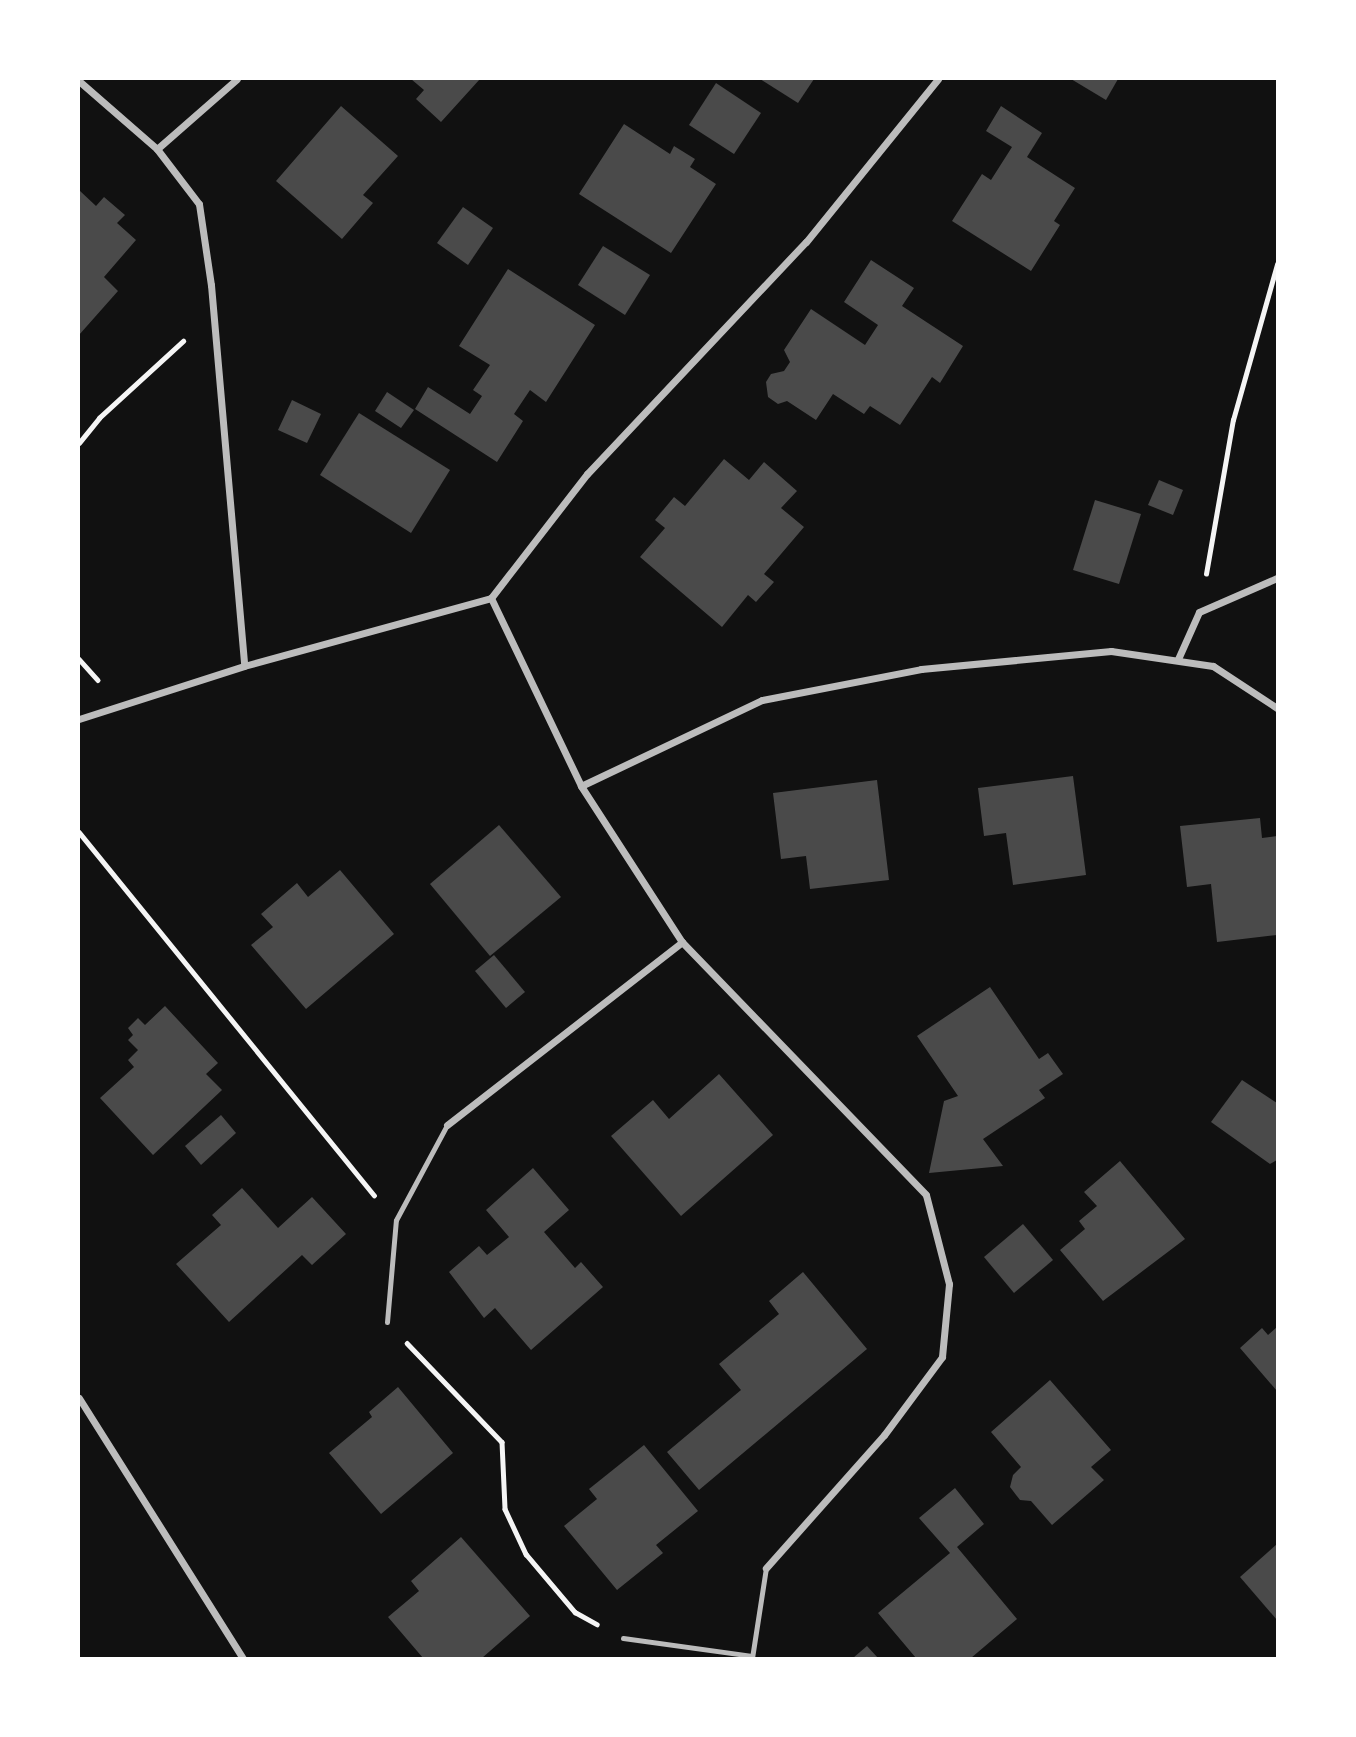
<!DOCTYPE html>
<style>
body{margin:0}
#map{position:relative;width:1356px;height:1737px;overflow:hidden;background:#111;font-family:"Public Sans",sans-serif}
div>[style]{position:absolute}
.building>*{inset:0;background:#4a4a4a}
.path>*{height:4.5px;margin:-2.25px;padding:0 2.25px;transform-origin:2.25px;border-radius:2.25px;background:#f5f5f5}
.service>*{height:5px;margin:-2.5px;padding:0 2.5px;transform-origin:2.5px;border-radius:2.5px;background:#bcbcbc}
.minor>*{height:7px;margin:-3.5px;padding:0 3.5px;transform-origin:3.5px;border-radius:3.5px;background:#bcbcbc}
span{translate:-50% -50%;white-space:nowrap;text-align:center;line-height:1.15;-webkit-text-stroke:5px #fff;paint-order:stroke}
.frame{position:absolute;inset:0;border:80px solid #fff;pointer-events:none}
</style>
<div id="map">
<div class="building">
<i style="clip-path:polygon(411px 79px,480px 79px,441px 122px,416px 99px,424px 90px)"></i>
<i style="clip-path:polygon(760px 79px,814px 79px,798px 103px)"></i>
<i style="clip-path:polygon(1071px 79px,1118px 79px,1106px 100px)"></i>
<i style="clip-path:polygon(716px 83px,761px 113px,734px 154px,689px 125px)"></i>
<i style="clip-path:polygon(341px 106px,398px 156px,363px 195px,373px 203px,342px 239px,276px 181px)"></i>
<i style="clip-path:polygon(1001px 106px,1042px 133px,1027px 157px,1075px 188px,1054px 221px,1060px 225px,1031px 271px,952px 221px,982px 174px,991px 180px,1012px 147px,986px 131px)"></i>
<i style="clip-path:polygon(624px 124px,670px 154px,674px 146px,695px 159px,690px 167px,716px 184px,671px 253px,579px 194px)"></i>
<i style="clip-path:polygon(79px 190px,96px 206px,104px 197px,125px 215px,117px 223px,136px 240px,104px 277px,118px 291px,79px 335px)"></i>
<i style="clip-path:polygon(463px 207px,493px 228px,468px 265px,437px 243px)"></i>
<i style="clip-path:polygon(603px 246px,650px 275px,625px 315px,578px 285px)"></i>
<i style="clip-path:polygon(871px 260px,914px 288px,902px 306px,963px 346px,940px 383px,932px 377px,900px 425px,870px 406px,864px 414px,833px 394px,816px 420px,787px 401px,778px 404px,768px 397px,766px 382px,771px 374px,784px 371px,790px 362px,784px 350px,811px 309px,865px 345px,878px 325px,844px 302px)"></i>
<i style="clip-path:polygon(508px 269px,595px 325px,546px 402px,530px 390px,514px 414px,523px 421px,497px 462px,415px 409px,428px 387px,470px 414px,482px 396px,473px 390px,490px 365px,459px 346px)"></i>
<i style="clip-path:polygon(387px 392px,414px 410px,401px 428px,375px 411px)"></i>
<i style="clip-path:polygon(292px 400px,321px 414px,307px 443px,278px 430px)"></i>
<i style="clip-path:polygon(359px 413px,450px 470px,411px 533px,320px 475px)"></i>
<i style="clip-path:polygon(724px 459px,749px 480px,764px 462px,797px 491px,781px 508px,804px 527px,764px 574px,774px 582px,756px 602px,748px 595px,722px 627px,640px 557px,665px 528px,655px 520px,674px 497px,685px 506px)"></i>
<i style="clip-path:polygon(1159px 480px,1183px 490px,1173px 515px,1148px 505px)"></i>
<i style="clip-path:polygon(1095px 500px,1141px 514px,1119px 584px,1073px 570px)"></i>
<i style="clip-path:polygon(1073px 776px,1086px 875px,1013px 885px,1006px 833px,984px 836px,978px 788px)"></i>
<i style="clip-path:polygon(877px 780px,889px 880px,810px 889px,806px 856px,781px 859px,773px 793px)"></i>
<i style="clip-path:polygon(1260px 818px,1262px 838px,1277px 836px,1277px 935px,1217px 942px,1211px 884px,1187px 887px,1180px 826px)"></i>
<i style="clip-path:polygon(499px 825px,561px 897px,490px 956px,430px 884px)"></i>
<i style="clip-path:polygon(340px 870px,394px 934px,306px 1009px,251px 945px,273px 927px,261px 914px,297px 883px,308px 897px)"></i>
<i style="clip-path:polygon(494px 955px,525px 992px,506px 1008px,475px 971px)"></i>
<i style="clip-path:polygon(990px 987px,1039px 1059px,1048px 1053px,1063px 1074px,1039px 1090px,1045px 1098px,983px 1139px,1003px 1166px,929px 1173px,944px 1101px,958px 1096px,917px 1036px)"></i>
<i style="clip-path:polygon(165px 1006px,218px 1063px,206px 1074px,222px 1090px,153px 1155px,100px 1098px,134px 1067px,128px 1060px,138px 1050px,128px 1040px,133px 1035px,128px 1028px,138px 1018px,145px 1025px)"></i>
<i style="clip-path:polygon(719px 1074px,773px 1135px,681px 1216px,611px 1136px,653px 1100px,669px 1119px)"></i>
<i style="clip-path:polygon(1242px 1080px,1277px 1103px,1277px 1160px,1270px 1164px,1211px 1122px)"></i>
<i style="clip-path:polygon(221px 1115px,236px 1133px,201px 1165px,185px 1146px)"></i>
<i style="clip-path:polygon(1120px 1161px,1185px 1239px,1103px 1301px,1060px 1250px,1085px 1229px,1079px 1221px,1097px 1206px,1084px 1192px)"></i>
<i style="clip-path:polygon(533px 1168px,569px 1210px,544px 1232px,575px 1268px,581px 1262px,603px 1287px,531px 1350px,495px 1308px,484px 1318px,449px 1272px,479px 1246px,487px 1255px,509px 1237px,486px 1210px)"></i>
<i style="clip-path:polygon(242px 1188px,278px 1228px,312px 1197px,346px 1234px,312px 1265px,302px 1255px,229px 1322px,176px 1264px,221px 1225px,212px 1215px)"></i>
<i style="clip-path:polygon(1023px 1224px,1053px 1260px,1014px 1293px,984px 1257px)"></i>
<i style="clip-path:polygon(803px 1272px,867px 1349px,699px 1490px,667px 1452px,741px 1390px,719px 1364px,779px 1314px,769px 1301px)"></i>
<i style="clip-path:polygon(1277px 1327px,1277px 1391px,1240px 1348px,1262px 1328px,1268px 1335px)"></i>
<i style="clip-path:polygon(1050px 1380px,1111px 1450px,1091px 1467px,1104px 1480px,1052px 1525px,1031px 1501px,1020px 1500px,1010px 1487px,1013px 1475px,1021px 1467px,991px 1432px)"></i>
<i style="clip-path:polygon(398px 1387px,453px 1453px,381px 1514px,329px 1453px,372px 1417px,369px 1412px)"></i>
<i style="clip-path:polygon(644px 1445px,698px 1511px,656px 1545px,663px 1553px,617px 1590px,564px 1526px,597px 1499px,589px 1489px)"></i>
<i style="clip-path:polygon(955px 1488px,984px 1524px,957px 1547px,1017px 1619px,971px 1658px,916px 1658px,878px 1613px,950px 1553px,919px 1518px)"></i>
<i style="clip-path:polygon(461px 1537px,530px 1616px,482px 1658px,423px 1658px,388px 1617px,419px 1591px,411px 1581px)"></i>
<i style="clip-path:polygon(1277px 1544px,1277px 1620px,1240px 1577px)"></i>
<i style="clip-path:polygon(867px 1646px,878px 1658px,853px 1658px)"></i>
</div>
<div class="path">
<i style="left:79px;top:443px;width:32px;rotate:-51deg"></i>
<i style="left:99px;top:418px;width:114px;rotate:-42.5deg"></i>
<i style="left:1206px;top:574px;width:156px;rotate:-80.1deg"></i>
<i style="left:1233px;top:420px;width:162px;rotate:-74.2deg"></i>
<i style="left:79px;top:659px;width:28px;rotate:48deg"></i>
<i style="left:79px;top:832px;width:468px;rotate:50.9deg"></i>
<i style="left:407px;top:1343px;width:137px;rotate:46.2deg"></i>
<i style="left:502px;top:1442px;width:67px;rotate:87.4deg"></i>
<i style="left:505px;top:1509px;width:50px;rotate:65deg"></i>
<i style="left:526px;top:1554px;width:76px;rotate:49.8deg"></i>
<i style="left:575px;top:1612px;width:25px;rotate:29deg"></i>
</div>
<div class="service">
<i style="left:387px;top:1322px;width:102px;rotate:-85deg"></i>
<i style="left:396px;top:1220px;width:108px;rotate:-61.8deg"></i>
<i style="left:623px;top:1638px;width:130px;rotate:7.9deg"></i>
<i style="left:752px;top:1658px;width:91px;rotate:-81.2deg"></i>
</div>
<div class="minor">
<i style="left:79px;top:81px;width:103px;rotate:41.1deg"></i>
<i style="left:157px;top:149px;width:69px;rotate:52.6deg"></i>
<i style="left:199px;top:204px;width:82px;rotate:81.6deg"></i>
<i style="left:211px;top:285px;width:382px;rotate:85deg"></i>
<i style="left:157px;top:149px;width:106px;rotate:-41.2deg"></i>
<i style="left:491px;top:598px;width:208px;rotate:64.4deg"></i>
<i style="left:581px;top:786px;width:186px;rotate:57.1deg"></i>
<i style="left:682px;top:942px;width:351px;rotate:46deg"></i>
<i style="left:926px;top:1195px;width:92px;rotate:75.5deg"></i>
<i style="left:949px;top:1284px;width:73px;rotate:95.5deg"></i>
<i style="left:942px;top:1357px;width:97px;rotate:126.6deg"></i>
<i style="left:884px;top:1435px;width:178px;rotate:131.6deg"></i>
<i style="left:1178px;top:659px;width:51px;rotate:-65.9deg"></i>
<i style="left:1199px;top:612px;width:85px;rotate:-23.6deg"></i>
<i style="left:79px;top:719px;width:173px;rotate:-17.8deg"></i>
<i style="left:244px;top:666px;width:256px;rotate:-15.4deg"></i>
<i style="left:491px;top:598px;width:157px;rotate:-52.3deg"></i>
<i style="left:587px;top:474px;width:319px;rotate:-46.7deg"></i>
<i style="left:806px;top:242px;width:210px;rotate:-51deg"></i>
<i style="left:581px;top:786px;width:200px;rotate:-25.4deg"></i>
<i style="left:762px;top:700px;width:162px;rotate:-11deg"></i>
<i style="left:921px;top:669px;width:191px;rotate:-5.4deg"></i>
<i style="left:1111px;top:651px;width:103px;rotate:8.4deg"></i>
<i style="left:1213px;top:666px;width:77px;rotate:33.3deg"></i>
<i style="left:447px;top:1125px;width:298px;rotate:-37.9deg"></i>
<i style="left:79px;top:1398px;width:307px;rotate:57.8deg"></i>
</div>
<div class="frame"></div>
</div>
